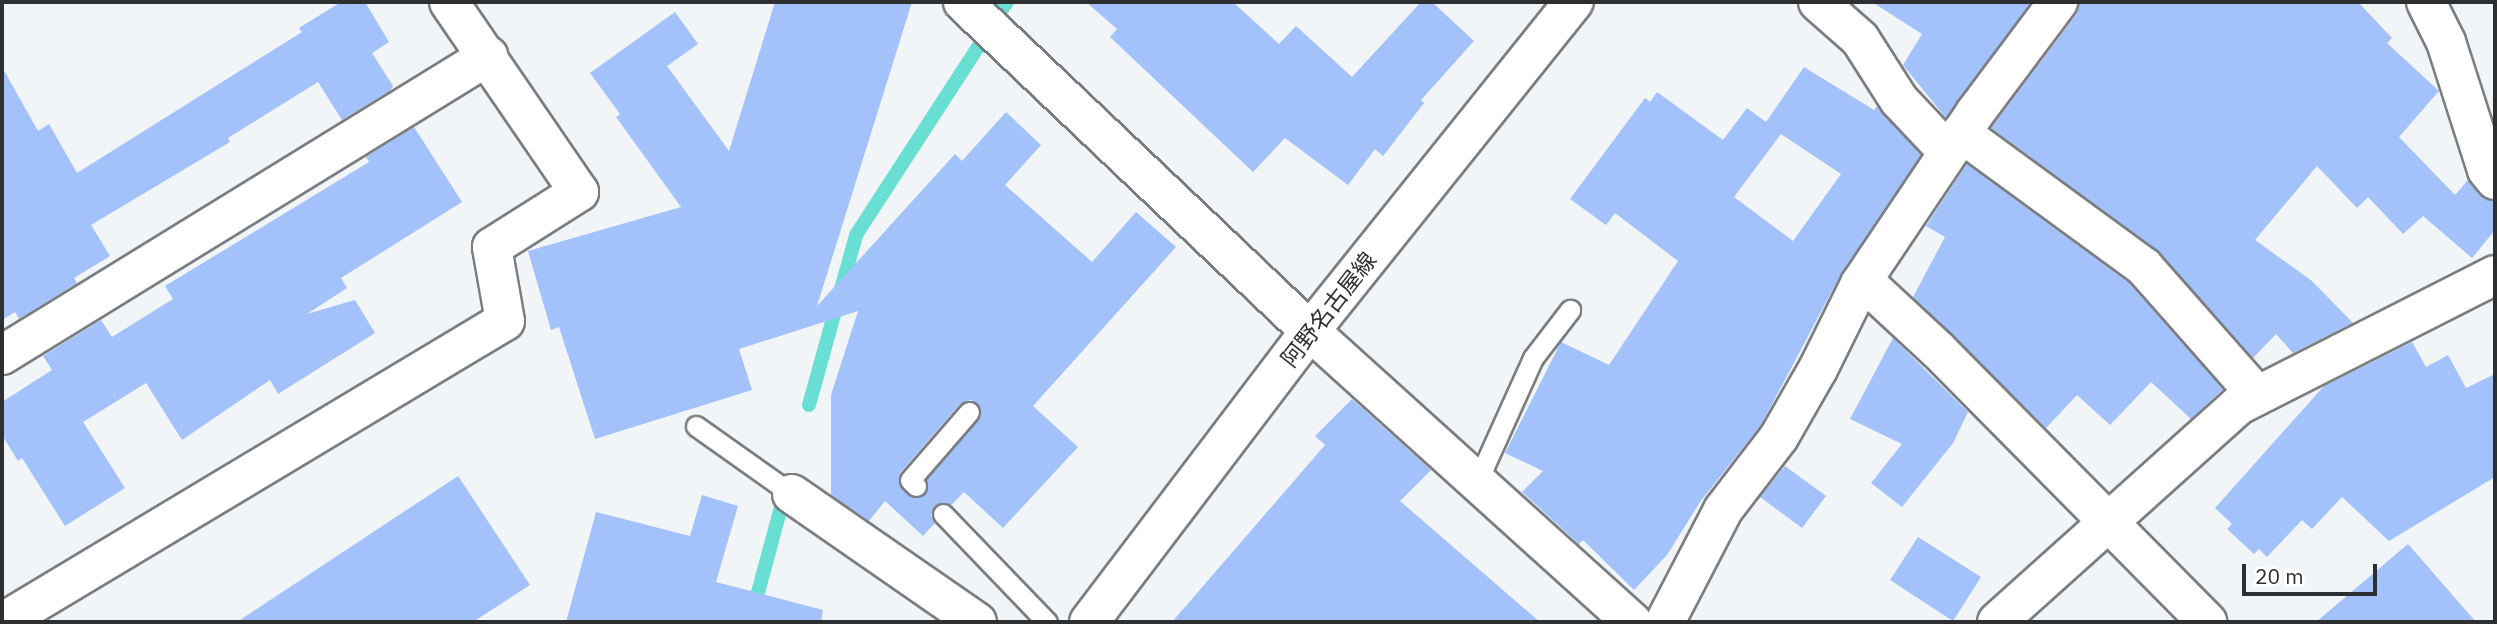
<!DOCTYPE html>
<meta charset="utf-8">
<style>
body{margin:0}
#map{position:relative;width:2497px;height:624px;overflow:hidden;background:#f1f5f8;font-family:"IBM Plex Sans","Noto Sans JP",sans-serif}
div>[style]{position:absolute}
.stream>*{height:14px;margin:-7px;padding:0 7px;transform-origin:7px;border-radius:7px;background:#68dfd2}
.building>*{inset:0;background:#a3c1fa}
.roads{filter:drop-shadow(2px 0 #7a7e81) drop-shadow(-2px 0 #7a7e81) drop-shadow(0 2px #7a7e81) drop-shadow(0 -2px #7a7e81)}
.lane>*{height:19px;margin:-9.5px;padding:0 9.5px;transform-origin:9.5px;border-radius:9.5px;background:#fff}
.street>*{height:38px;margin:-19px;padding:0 19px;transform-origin:19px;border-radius:19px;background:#fff}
.secondary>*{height:38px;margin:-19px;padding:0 19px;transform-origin:19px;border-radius:19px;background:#fff}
span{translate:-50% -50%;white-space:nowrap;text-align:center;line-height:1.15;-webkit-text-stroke:5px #fff;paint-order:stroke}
.street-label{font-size:23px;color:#2d2f30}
.frame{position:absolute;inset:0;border:4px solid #2d2f30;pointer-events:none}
.scale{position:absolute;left:2242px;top:564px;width:135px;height:32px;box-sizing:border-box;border:4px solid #2d2f30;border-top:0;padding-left:9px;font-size:21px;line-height:24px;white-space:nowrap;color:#2d2f30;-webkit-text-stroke:5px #fff;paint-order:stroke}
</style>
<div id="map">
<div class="stream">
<i style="left:1002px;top:9px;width:9px;rotate:-54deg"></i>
<i style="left:809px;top:405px;width:176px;rotate:-74.5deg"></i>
<i style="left:856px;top:235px;width:228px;rotate:-57deg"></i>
<i style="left:750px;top:622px;width:119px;rotate:-74.9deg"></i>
</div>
<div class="building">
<i style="clip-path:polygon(341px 2px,365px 2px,389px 42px,372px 53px,393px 86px,391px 90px,342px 120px,318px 82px,228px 138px,230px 142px,91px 225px,110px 256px,74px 278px,77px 283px,19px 319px,15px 312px,2px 320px,2px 67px,38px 131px,49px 124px,77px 173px,302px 32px,299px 28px)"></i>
<i style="clip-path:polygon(evenodd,775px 2px,912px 2px,817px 306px,955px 154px,962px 161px,1006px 112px,1041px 145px,1005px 185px,1092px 262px,1136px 212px,1176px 247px,1033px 406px,1078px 447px,1003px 528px,964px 492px,951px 505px,934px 506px,931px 516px,935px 523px,923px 536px,885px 501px,869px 521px,831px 495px,831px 395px,858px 311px,739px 349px,752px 390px,595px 439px,559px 327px,551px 330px,528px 251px,681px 207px,616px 117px,620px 114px,590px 73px,675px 12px,698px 44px,667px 66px,729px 151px,775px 2px,971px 400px,980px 407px,979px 419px,926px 480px,925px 494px,908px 495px,899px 484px,900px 473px,960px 404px,971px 400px)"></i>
<i style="clip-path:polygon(1086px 2px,1233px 2px,1279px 44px,1296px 26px,1352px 77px,1421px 2px,1432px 2px,1474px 41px,1421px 100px,1424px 103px,1383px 156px,1375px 149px,1348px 185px,1285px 138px,1253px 172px,1110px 37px,1117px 29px)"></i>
<i style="clip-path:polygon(1872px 2px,2031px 2px,1946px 118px,1903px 65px,1922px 34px)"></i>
<i style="clip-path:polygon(2079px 2px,2358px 2px,2392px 38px,2387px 43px,2439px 91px,2399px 137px,2455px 195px,2468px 180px,2478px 194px,2495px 201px,2495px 230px,2472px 258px,2423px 216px,2403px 234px,2368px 197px,2357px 208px,2317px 166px,2255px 240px,2312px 281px,2353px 323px,2293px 353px,2276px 334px,2253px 358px,2157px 250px,1991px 128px,2076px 15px)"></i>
<i style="clip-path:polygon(evenodd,1804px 67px,1874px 110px,1877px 106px,1921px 155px,1842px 272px,1761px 425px,1700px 502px,1667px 555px,1634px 590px,1583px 540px,1579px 544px,1522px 492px,1543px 471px,1505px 453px,1561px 342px,1609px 365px,1678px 261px,1615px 213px,1606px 225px,1570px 199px,1645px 98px,1650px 102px,1657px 92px,1723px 140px,1747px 108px,1766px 122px,1804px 67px,1781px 134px,1841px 174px,1793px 241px,1734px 197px,1781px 134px)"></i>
<i style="clip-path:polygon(414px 127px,462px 202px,341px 278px,347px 288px,307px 314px,355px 300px,375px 333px,278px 394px,270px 380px,182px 440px,146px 383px,83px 422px,125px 488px,65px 526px,22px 458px,18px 461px,2px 435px,2px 402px,52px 370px,43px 356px,101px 320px,112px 337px,173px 299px,165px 286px,369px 162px,366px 157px)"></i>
<i style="clip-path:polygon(1967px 164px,2129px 283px,2223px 389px,2191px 419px,2151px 382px,2110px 425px,2077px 395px,2046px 428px,1913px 297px,1945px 237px,1926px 226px)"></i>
<i style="clip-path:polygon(1893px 338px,1968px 412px,1953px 443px,1902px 507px,1871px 483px,1902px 444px,1850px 419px)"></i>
<i style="clip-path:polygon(2412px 342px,2426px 367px,2448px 355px,2466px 388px,2495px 374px,2495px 477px,2389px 541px,2342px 497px,2312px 529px,2302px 520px,2267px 557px,2259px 549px,2254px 554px,2227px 529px,2232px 524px,2215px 508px,2324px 386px)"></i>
<i style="clip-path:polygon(1352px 399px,1431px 470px,1400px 501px,1540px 622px,1172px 622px,1325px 445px,1315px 436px)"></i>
<i style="clip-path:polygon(1785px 466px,1826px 496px,1802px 528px,1760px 497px)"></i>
<i style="clip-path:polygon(458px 476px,530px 585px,473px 622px,237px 622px)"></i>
<i style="clip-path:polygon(702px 495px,738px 506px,716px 582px,823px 610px,821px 622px,566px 622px,596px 512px,690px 536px)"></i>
<i style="clip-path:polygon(1918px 537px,1981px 577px,1953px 621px,1890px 580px)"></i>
<i style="clip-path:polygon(2408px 544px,2476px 622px,2316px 622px)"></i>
</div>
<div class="roads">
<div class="lane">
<i style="left:696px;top:426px;width:118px;rotate:35.3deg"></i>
<i style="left:1477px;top:482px;width:136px;rotate:-65.7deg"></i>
<i style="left:1533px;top:358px;width:61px;rotate:-52.4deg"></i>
<i style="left:916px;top:486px;width:8px;rotate:-135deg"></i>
<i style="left:910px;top:480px;width:90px;rotate:-49.1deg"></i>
<i style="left:943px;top:514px;width:150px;rotate:46.1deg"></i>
</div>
<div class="street">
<i style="left:963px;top:2px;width:478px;rotate:43.5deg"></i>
<i style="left:1310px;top:331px;width:434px;rotate:42.1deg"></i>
<i style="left:1818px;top:2px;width:56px;rotate:41.4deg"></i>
<i style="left:1860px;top:39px;width:72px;rotate:57.4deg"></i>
<i style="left:1899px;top:100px;width:71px;rotate:46.7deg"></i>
<i style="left:2426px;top:2px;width:45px;rotate:63.4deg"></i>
<i style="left:2446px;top:42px;width:134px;rotate:72.2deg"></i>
<i style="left:2487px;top:170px;width:13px;rotate:51deg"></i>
<i style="left:1961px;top:133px;width:227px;rotate:36.2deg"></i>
<i style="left:2144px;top:267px;width:171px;rotate:48.6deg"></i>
<i style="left:1860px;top:284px;width:10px;rotate:17deg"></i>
<i style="left:1870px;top:287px;width:93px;rotate:42.8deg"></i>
<i style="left:1938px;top:350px;width:383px;rotate:45.3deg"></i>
<i style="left:2px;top:355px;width:571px;rotate:-31.6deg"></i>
<i style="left:792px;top:494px;width:225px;rotate:34.7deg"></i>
<i style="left:3px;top:622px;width:585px;rotate:-30.95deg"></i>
<i style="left:505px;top:321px;width:75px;rotate:-100deg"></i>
<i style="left:492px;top:247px;width:103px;rotate:-32.3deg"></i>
<i style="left:579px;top:192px;width:230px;rotate:-124.4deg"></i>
<i style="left:1665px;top:622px;width:126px;rotate:-62.6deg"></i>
<i style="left:1723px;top:510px;width:92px;rotate:-52.5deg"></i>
<i style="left:1779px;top:437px;width:78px;rotate:-60.2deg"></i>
<i style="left:1818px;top:369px;width:95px;rotate:-63.7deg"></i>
<i style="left:1860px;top:284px;width:206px;rotate:-56.1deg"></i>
<i style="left:1975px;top:113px;width:139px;rotate:-53.2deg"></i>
<i style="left:1997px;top:622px;width:325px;rotate:-41.9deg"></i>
<i style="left:2239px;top:405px;width:287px;rotate:-26.9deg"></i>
</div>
<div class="secondary">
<i style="left:1089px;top:622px;width:365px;rotate:-52.8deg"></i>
<i style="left:1310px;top:331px;width:422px;rotate:-51.3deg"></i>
</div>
</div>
<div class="street-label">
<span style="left:1328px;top:309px;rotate:-52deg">阿野名古屋線</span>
</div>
<div class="frame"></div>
<div class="scale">20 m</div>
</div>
